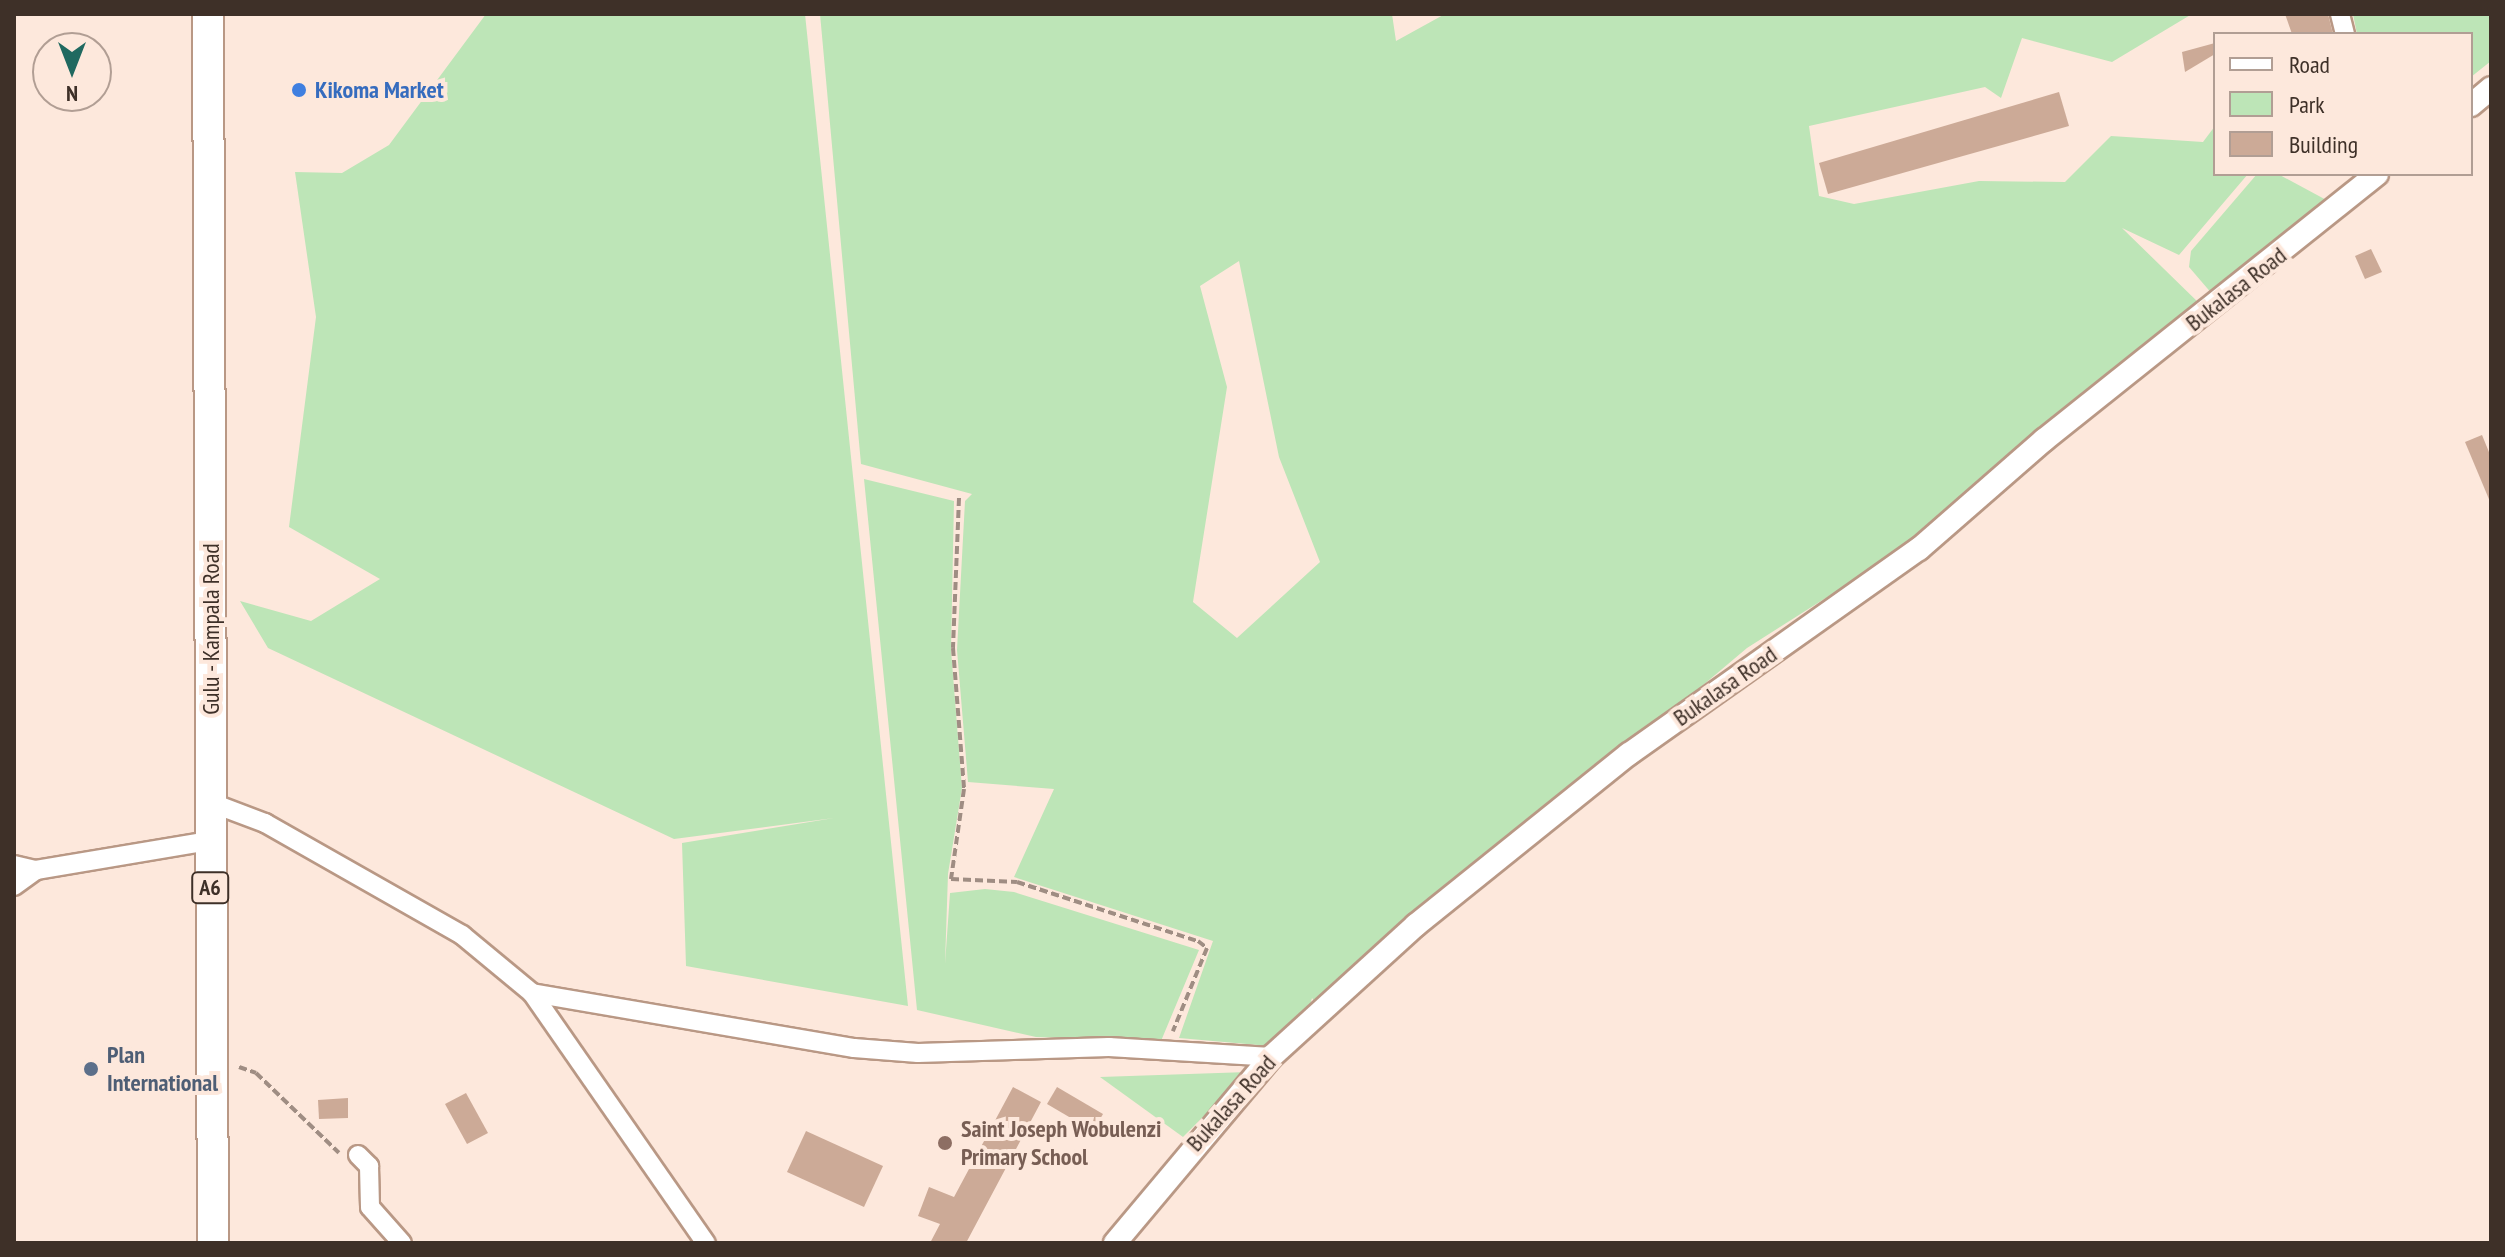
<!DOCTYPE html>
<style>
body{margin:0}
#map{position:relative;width:2505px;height:1257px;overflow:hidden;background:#fde8dc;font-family:"PT Sans Narrow",sans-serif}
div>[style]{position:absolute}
.green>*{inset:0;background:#bde5b7}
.building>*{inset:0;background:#ccaa97}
.path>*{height:4px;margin-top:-2px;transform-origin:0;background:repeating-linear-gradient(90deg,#9f8d83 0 8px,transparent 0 12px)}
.roads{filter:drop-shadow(2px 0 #b99885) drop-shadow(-2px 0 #b99885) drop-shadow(0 2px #b99885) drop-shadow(0 -2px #b99885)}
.minor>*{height:18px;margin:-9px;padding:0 9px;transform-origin:9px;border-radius:9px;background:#fff}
.tertiary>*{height:22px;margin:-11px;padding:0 11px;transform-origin:11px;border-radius:11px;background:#fff}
.primary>*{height:30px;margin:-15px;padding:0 15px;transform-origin:15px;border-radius:15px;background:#fff}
.dots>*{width:22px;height:22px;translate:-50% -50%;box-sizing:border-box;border:4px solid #fde8dc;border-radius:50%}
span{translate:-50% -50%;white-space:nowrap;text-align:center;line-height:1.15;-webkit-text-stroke:8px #fde8dc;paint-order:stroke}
.shield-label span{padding:2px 6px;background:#fde8dc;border:2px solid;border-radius:6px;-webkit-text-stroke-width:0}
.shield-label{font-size:22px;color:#3e3028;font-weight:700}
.shop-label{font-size:24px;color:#366cbe;font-weight:700}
.left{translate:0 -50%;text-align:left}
.street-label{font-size:24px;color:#3e3028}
.service-label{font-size:24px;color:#4e5e75;font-weight:700}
.education-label{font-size:24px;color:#785e54;font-weight:700}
.frame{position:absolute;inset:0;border:16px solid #3e3028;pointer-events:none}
.legend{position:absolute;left:2213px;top:32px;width:260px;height:144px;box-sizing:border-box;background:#fde8dc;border:2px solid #b19e94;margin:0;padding:10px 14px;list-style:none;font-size:24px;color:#3e3028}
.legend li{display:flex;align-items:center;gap:16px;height:40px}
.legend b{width:40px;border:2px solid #b19e94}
.north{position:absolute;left:32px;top:32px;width:80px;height:80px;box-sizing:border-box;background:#fde8dc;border:2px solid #b19e94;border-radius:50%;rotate:180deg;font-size:22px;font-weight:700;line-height:32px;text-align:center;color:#3e3028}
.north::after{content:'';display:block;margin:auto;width:28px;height:36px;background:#206960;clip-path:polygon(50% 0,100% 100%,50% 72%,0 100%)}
</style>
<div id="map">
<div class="green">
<i style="clip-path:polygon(486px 14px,805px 14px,908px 1006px,686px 966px,682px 843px,834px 818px,674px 839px,268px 648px,240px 601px,311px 621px,380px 579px,289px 527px,316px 317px,295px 172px,342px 173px,389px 145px)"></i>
<i style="clip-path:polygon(evenodd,820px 14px,1392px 14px,1396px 41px,1445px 14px,2192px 14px,2112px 62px,2022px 38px,2001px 98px,1985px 87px,1809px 126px,1819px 196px,1854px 204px,1979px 181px,2065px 182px,2111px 136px,2203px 142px,2215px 126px,2215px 174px,2248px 174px,2179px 255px,2122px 228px,2202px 306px,2068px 404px,1895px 554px,1747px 648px,1319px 1009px,1312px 998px,1304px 1028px,1282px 1047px,1179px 1038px,1213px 941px,1014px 877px,1054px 789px,968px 782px,957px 650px,965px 501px,972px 494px,861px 464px,820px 14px,1239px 261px,1279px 457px,1320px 562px,1237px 638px,1193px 602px,1227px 387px,1200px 286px,1239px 261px)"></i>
<i style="clip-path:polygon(2353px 14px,2491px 14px,2491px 61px,2471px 77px,2471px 34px,2357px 34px)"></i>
<i style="clip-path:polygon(2257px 174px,2278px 174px,2330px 202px,2213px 295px,2189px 267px,2191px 251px)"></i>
<i style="clip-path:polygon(864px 479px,954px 501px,951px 650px,962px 788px,948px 874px,945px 964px,950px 893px,985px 889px,1014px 892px,1199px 950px,1161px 1041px,1036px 1037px,917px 1010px)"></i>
<i style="clip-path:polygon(1248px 1072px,1183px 1137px,1100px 1077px)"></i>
</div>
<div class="building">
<i style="clip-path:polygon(2285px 14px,2328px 14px,2333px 34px,2292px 34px)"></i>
<i style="clip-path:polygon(2215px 43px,2215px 54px,2185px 72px,2182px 52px)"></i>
<i style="clip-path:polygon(2059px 92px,2069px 126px,1828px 194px,1819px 163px)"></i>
<i style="clip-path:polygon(2371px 249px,2382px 272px,2365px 279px,2355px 256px)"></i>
<i style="clip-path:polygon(2482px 435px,2491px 457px,2491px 504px,2465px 442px)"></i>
<i style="clip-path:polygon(1013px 1087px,1041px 1102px,966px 1243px,930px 1243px,940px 1224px,918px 1216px,929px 1187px,954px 1197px)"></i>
<i style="clip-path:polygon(1057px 1087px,1103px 1114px,1093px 1131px,1047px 1104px)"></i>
<i style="clip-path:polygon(466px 1093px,488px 1133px,467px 1144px,445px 1104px)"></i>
<i style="clip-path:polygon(348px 1098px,348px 1118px,319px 1119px,318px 1100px)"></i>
<i style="clip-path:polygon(806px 1131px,883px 1166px,864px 1207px,787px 1172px)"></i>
</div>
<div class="path">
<i style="left:959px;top:498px;width:150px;rotate:92.3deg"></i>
<i style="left:953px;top:648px;width:141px;rotate:85.5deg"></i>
<i style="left:964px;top:789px;width:91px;rotate:98.2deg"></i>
<i style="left:951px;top:879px;width:66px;rotate:2.6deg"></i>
<i style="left:1017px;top:882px;width:190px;rotate:18.1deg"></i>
<i style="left:1198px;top:941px;width:11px;rotate:38deg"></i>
<i style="left:1207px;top:948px;width:90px;rotate:112.3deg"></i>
<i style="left:239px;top:1067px;width:18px;rotate:19deg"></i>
<i style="left:256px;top:1073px;width:115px;rotate:43.9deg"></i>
</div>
<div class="roads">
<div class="minor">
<i style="left:2340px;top:14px;width:21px;rotate:76deg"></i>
<i style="left:212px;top:803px;width:57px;rotate:20.7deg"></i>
<i style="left:265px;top:823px;width:227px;rotate:29.6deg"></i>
<i style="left:462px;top:935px;width:91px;rotate:39.6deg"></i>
<i style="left:532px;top:993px;width:327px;rotate:9.7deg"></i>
<i style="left:854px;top:1048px;width:64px;rotate:4.5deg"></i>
<i style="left:918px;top:1053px;width:191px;rotate:-1.8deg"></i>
<i style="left:1109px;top:1047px;width:162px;rotate:3.5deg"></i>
<i style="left:14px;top:865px;width:23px;rotate:13deg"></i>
<i style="left:36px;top:870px;width:176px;rotate:-9.5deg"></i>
<i style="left:14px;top:886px;width:27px;rotate:-36deg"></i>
<i style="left:532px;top:993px;width:305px;rotate:55.2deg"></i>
<i style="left:358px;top:1155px;width:16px;rotate:45deg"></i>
<i style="left:369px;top:1166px;width:41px;rotate:88.6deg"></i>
<i style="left:370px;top:1207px;width:48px;rotate:48.4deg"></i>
</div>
<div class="tertiary">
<i style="left:2471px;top:105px;width:26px;rotate:-40deg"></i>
<i style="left:1115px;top:1243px;width:243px;rotate:-50deg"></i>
<i style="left:1271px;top:1057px;width:196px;rotate:-42.3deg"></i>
<i style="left:1416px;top:925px;width:273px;rotate:-38.8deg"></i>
<i style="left:1629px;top:754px;width:355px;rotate:-35.3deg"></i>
<i style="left:1919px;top:549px;width:166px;rotate:-41.1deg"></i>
<i style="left:2044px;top:440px;width:426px;rotate:-38.6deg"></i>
</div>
<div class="primary">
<i style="left:208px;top:14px;width:1229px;rotate:89.77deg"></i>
</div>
</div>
<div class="dots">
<i style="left:299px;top:90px;background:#3f7fe0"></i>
<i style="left:91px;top:1069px;background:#5c6f8a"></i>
<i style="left:945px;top:1143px;background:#8d6e63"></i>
</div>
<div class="shield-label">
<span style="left:210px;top:888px">A6</span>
</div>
<div class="shop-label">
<span class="left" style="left:315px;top:90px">Kikoma Market</span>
</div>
<div class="street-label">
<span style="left:2236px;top:289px;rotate:-38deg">Bukalasa Road</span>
<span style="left:211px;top:629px;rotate:-90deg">Gulu - Kampala Road</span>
<span style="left:1725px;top:686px;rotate:-35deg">Bukalasa Road</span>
<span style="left:1231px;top:1103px;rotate:-48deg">Bukalasa Road</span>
</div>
<div class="service-label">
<span class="left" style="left:107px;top:1069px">Plan<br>International</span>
</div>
<div class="education-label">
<span class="left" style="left:961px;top:1143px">Saint Joseph Wobulenzi<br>Primary School</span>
</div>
<div class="frame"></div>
<ul class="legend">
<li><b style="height:10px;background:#fff"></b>Road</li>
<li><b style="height:22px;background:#bde5b7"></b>Park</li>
<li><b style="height:22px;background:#ccaa97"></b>Building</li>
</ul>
<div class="north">N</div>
</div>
